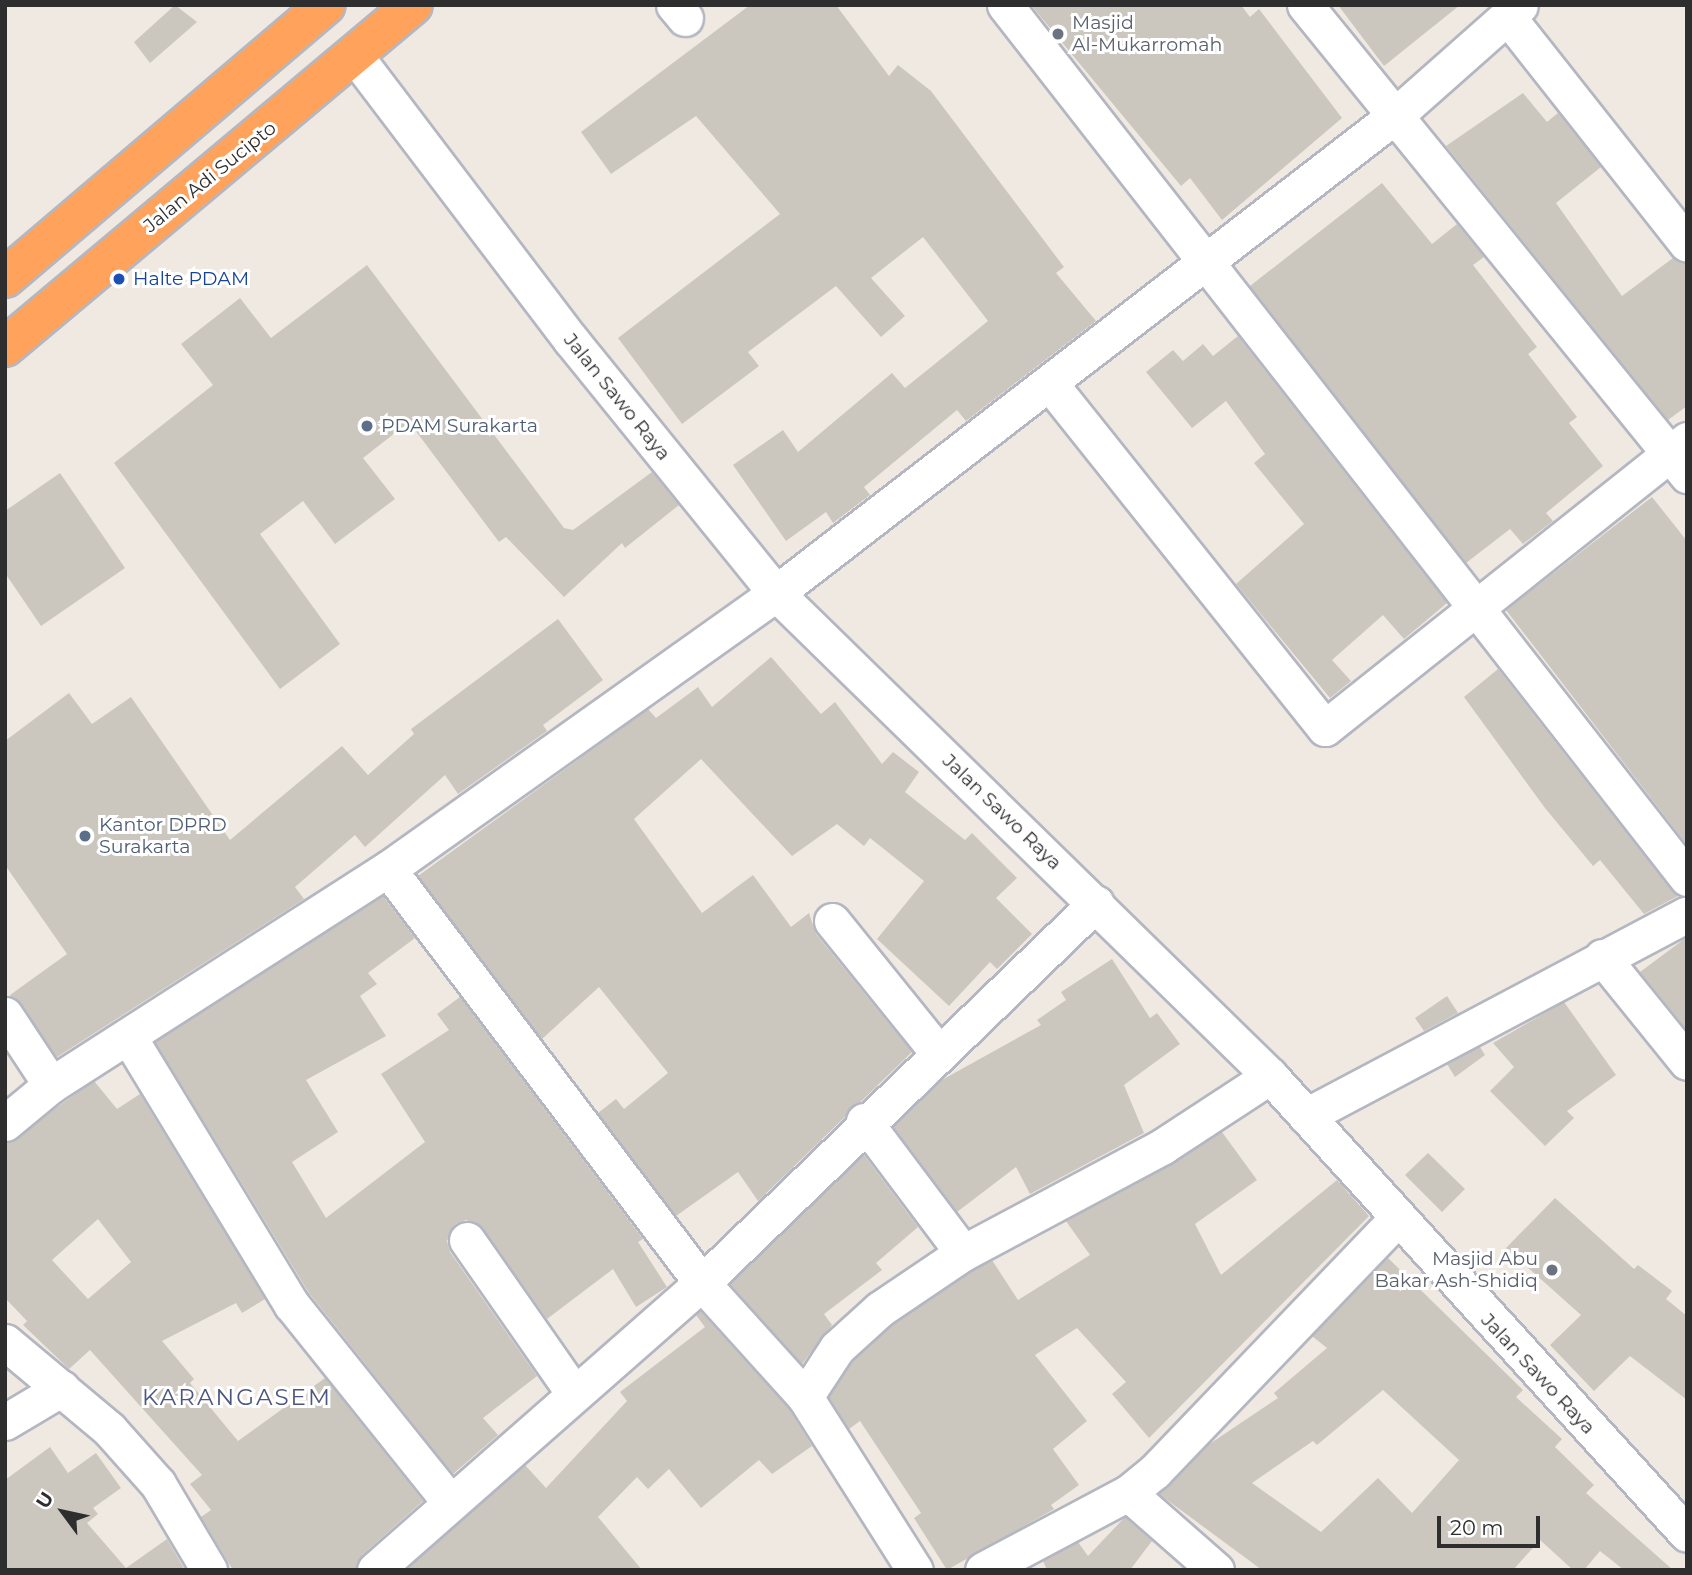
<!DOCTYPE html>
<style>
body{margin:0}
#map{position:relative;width:1692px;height:1575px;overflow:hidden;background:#efe9e1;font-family:Montserrat,sans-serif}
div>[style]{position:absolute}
.building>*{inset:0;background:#cbc7bf}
.roads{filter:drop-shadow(2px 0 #b4b7c1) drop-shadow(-2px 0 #b4b7c1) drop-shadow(0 2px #b4b7c1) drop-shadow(0 -2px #b4b7c1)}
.street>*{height:35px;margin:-17.5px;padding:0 17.5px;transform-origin:17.5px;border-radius:17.5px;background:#fff}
.highway>*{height:38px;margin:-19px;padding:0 19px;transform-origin:19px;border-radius:19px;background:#ffa35c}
.dots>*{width:19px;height:19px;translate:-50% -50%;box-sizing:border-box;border:4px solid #fff;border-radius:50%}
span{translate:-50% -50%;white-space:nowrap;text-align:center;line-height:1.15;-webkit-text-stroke:6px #fff;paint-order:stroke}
.worship-label{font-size:19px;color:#5b616d}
.left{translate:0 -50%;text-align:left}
.right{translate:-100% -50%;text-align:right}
.street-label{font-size:19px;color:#2e2e2e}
.transit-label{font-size:19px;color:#164399}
.service-label{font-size:19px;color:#4e5e75}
.quarter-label{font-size:23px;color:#4d5680;letter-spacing:2px}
.frame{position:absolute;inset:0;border:7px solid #2e2e2e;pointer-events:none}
.north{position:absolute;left:28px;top:1477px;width:70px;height:70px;-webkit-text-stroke:5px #fff;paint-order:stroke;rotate:303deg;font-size:19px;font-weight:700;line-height:28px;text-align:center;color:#2e2e2e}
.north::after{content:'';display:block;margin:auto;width:24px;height:32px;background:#2e2e2e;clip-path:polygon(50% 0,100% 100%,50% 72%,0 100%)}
.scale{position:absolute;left:1437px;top:1516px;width:103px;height:32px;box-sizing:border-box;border:4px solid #2e2e2e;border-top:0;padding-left:9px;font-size:21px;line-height:24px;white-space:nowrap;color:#2e2e2e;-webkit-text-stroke:5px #fff;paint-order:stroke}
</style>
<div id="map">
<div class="building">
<i style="clip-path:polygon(175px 5px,197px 22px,150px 63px,134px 42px)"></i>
<i style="clip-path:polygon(750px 5px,836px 5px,889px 76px,898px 65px,931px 91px,1064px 267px,1056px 273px,1096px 321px,966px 421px,957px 410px,864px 487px,870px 495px,833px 523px,826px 512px,786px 541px,733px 465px,783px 430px,798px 452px,892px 373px,905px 388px,988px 321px,923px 237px,871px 278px,905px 316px,881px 337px,836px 286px,748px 352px,759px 366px,682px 424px,618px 338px,780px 214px,696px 116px,611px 174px,581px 132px)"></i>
<i style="clip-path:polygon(1031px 5px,1241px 5px,1250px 17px,1259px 9px,1342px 118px,1222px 220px,1190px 178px,1181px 186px)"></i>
<i style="clip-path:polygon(1338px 5px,1460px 5px,1384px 66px)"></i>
<i style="clip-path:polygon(1523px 93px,1547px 122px,1558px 113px,1601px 167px,1556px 203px,1622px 296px,1673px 258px,1687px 264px,1687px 406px,1668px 420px,1446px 146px)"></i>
<i style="clip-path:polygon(1382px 183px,1432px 244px,1457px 224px,1484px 257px,1473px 265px,1537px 347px,1528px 354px,1577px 417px,1569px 423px,1603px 466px,1546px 513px,1553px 521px,1523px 544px,1510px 529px,1466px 563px,1250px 286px)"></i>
<i style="clip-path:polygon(367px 265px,564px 528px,573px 530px,652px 472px,679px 505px,625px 548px,622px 543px,564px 597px,506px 537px,499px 542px,409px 422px,363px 458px,395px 499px,335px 544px,303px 501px,260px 534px,340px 644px,280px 689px,114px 463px,213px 385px,181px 344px,240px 298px,271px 338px)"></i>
<i style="clip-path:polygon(1238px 336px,1447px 603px,1404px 639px,1383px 615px,1332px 660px,1351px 681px,1330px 698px,1236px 584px,1304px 524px,1254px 463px,1265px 454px,1226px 401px,1192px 428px,1146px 372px,1173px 350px,1183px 361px,1203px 344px,1213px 356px)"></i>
<i style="clip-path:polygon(60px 473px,125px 568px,41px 626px,5px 573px,5px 511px)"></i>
<i style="clip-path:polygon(1652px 497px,1687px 541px,1687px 845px,1506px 610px)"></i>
<i style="clip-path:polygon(558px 619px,603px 680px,543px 725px,547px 731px,458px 794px,445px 775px,365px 847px,355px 835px,295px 887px,304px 899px,57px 1057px,10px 995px,67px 954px,5px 865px,5px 741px,69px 693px,92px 724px,131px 697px,230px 840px,342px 746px,368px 775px,414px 734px,411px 729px)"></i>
<i style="clip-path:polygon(771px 657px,821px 714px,835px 702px,882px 764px,893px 752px,919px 772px,905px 792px,965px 840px,972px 833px,1017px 878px,996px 898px,1032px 934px,997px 969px,990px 962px,949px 1006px,877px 939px,924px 881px,870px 838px,864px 846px,837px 824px,792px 856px,701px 759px,634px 819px,702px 913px,753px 875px,791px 927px,809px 913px,816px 934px,912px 1052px,758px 1201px,738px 1172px,676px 1216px,598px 1113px,616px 1099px,624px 1109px,668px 1073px,599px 987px,542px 1039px,418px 876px,648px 709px,656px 718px,698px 687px,712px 707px)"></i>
<i style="clip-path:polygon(1498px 669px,1671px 890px,1678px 896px,1644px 914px,1600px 860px,1593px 866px,1545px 808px,1464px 697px)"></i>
<i style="clip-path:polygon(383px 896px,415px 938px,368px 973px,377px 984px,360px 996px,386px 1036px,306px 1080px,338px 1132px,292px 1162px,326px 1218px,425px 1142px,381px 1074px,449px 1030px,437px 1014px,460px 997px,643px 1239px,638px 1242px,667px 1287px,636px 1307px,613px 1269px,547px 1319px,483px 1228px,466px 1220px,455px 1224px,447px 1241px,450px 1252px,537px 1376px,483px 1418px,498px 1435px,453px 1474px,309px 1293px,155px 1042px)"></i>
<i style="clip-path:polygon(1687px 937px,1687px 1030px,1640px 972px)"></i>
<i style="clip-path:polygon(1112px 959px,1150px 1018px,1157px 1013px,1180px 1044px,1124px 1085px,1144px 1133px,1030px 1194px,1016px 1167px,957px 1212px,893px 1126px,940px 1081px,1041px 1025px,1037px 1020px,1066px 1000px,1061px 992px)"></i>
<i style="clip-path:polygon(1447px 996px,1458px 1013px,1424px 1031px,1415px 1018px)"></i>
<i style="clip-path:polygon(1564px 1002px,1616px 1075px,1567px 1111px,1574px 1118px,1545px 1146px,1490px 1091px,1514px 1067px,1493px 1043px)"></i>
<i style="clip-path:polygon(1480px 1047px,1485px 1055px,1455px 1077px,1447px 1064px)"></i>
<i style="clip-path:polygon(evenodd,94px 1081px,117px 1109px,140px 1094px,265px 1299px,242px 1313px,236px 1303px,162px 1341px,194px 1379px,190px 1383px,238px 1441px,325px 1378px,423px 1501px,362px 1555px,355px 1570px,233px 1570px,201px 1517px,211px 1510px,190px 1484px,202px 1475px,90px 1350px,69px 1369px,23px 1325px,27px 1321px,5px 1298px,5px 1144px,94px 1081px,98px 1219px,131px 1262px,88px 1299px,52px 1260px,98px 1219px)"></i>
<i style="clip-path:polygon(1222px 1132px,1257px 1180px,1195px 1224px,1221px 1275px,1337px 1180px,1369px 1216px,1149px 1438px,1112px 1394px,1126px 1382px,1077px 1328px,1035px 1355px,1087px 1421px,1053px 1449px,1079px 1485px,1051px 1505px,1054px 1509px,947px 1570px,914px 1518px,921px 1513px,860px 1421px,849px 1429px,829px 1397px,852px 1361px,892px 1325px,973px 1270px,992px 1260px,1018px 1300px,1090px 1255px,1066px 1221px)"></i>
<i style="clip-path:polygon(1428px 1153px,1465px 1189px,1442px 1212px,1405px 1175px)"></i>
<i style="clip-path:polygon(864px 1155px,918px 1227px,876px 1263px,882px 1270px,824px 1314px,832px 1325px,802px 1364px,730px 1284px)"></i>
<i style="clip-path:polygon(1555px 1198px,1634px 1269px,1638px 1265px,1672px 1291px,1666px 1299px,1687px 1316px,1687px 1400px,1630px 1356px,1594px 1391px,1550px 1345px,1581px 1315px,1506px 1248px)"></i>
<i style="clip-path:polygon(evenodd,1388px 1258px,1523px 1390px,1516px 1397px,1562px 1439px,1555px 1447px,1594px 1485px,1586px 1493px,1673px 1570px,1624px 1570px,1600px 1551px,1584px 1570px,1573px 1570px,1540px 1540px,1513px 1570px,1262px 1570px,1159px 1494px,1208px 1445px,1278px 1398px,1274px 1393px,1327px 1348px,1312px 1336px,1388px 1258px,1383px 1390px,1459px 1460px,1412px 1513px,1378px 1478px,1321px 1532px,1252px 1483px,1313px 1441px,1317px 1445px,1383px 1390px)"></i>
<i style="clip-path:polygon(700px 1311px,789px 1409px,812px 1446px,772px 1474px,759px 1460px,701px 1508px,669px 1469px,648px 1489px,637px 1477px,598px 1517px,642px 1570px,406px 1570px,525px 1465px,546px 1488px,627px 1401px,620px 1392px,705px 1327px,696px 1315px)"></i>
<i style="clip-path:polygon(50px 1447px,68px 1473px,96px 1453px,121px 1488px,93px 1508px,98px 1514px,87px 1523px,126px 1568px,167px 1539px,185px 1570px,5px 1570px,5px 1480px)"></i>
<i style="clip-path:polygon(1125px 1517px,1152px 1541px,1130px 1570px,1047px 1570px,1043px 1561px,1078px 1542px,1088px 1556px)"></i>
</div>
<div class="roads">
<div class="street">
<i style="left:674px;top:5px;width:17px;rotate:50deg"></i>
<i style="left:1005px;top:5px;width:1108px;rotate:52deg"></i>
<i style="left:1305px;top:5px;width:606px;rotate:50.9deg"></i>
<i style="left:1507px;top:16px;width:290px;rotate:51.7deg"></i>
<i style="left:356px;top:57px;width:355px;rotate:52.8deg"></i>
<i style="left:571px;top:340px;width:326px;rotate:51deg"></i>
<i style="left:776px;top:593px;width:691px;rotate:44.35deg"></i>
<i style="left:1270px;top:1076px;width:619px;rotate:47.68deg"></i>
<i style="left:1051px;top:385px;width:439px;rotate:51.4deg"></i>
<i style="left:1325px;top:728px;width:463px;rotate:-38.5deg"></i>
<i style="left:388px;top:869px;width:520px;rotate:52.82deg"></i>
<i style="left:702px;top:1283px;width:154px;rotate:47.9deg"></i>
<i style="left:805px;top:1397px;width:205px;rotate:57.6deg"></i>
<i style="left:832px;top:921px;width:167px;rotate:51.1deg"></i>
<i style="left:1602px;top:957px;width:135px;rotate:51deg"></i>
<i style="left:5px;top:1015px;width:84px;rotate:56.7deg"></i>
<i style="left:130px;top:1039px;width:311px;rotate:58.7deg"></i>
<i style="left:292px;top:1305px;width:251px;rotate:51.3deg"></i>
<i style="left:1306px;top:1116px;width:431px;rotate:-27.9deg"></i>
<i style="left:864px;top:1121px;width:165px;rotate:53.1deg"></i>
<i style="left:5px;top:1123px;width:60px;rotate:-39.6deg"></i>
<i style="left:51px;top:1085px;width:400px;rotate:-32.7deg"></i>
<i style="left:388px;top:869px;width:476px;rotate:-35.4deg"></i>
<i style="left:776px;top:593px;width:784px;rotate:-37.64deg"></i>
<i style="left:1397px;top:114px;width:164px;rotate:-41.5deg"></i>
<i style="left:467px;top:1240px;width:185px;rotate:55.1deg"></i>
<i style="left:5px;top:1342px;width:136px;rotate:39.9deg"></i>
<i style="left:109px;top:1429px;width:74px;rotate:48.3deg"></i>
<i style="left:158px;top:1484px;width:100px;rotate:59.3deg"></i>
<i style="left:805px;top:1397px;width:59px;rotate:-56.9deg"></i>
<i style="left:837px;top:1348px;width:58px;rotate:-42.2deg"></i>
<i style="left:880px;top:1309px;width:100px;rotate:-34deg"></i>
<i style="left:963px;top:1253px;width:227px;rotate:-28.1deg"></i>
<i style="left:1163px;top:1146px;width:128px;rotate:-33.2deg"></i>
<i style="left:5px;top:1422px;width:66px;rotate:-30.8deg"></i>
<i style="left:1128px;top:1493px;width:117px;rotate:41.2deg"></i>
<i style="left:375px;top:1570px;width:435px;rotate:-41.3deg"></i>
<i style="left:702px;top:1283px;width:547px;rotate:-43.96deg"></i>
<i style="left:983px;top:1570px;width:164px;rotate:-28deg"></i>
<i style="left:1128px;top:1493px;width:35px;rotate:-39deg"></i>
<i style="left:1155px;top:1471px;width:348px;rotate:-46.2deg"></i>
</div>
<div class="highway">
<i style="left:5px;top:278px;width:421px;rotate:-40.4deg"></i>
<i style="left:5px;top:347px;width:532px;rotate:-39.97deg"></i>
</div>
</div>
<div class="dots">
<i style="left:1058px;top:34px;background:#6b7280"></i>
<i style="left:119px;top:279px;background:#1a4fb4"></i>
<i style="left:367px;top:426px;background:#5c6f8a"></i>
<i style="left:85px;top:836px;background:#5c6f8a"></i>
<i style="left:1552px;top:1270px;background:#6b7280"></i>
</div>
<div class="worship-label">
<span class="left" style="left:1072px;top:34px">Masjid<br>Al-Mukarromah</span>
<span class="right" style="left:1538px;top:1270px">Masjid Abu<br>Bakar Ash-Shidiq</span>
</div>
<div class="street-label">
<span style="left:210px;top:177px;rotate:-39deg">Jalan Adi Sucipto</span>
<span style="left:617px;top:397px;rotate:51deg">Jalan Sawo Raya</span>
<span style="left:1002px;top:812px;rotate:44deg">Jalan Sawo Raya</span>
<span style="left:1538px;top:1374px;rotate:47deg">Jalan Sawo Raya</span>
</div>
<div class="transit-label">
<span class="left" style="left:133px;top:279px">Halte PDAM</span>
</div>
<div class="service-label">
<span class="left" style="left:381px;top:426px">PDAM Surakarta</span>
<span class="left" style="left:99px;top:836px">Kantor DPRD<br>Surakarta</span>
</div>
<div class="quarter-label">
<span style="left:237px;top:1397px">KARANGASEM</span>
</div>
<div class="frame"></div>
<div class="north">U</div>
<div class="scale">20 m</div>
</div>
